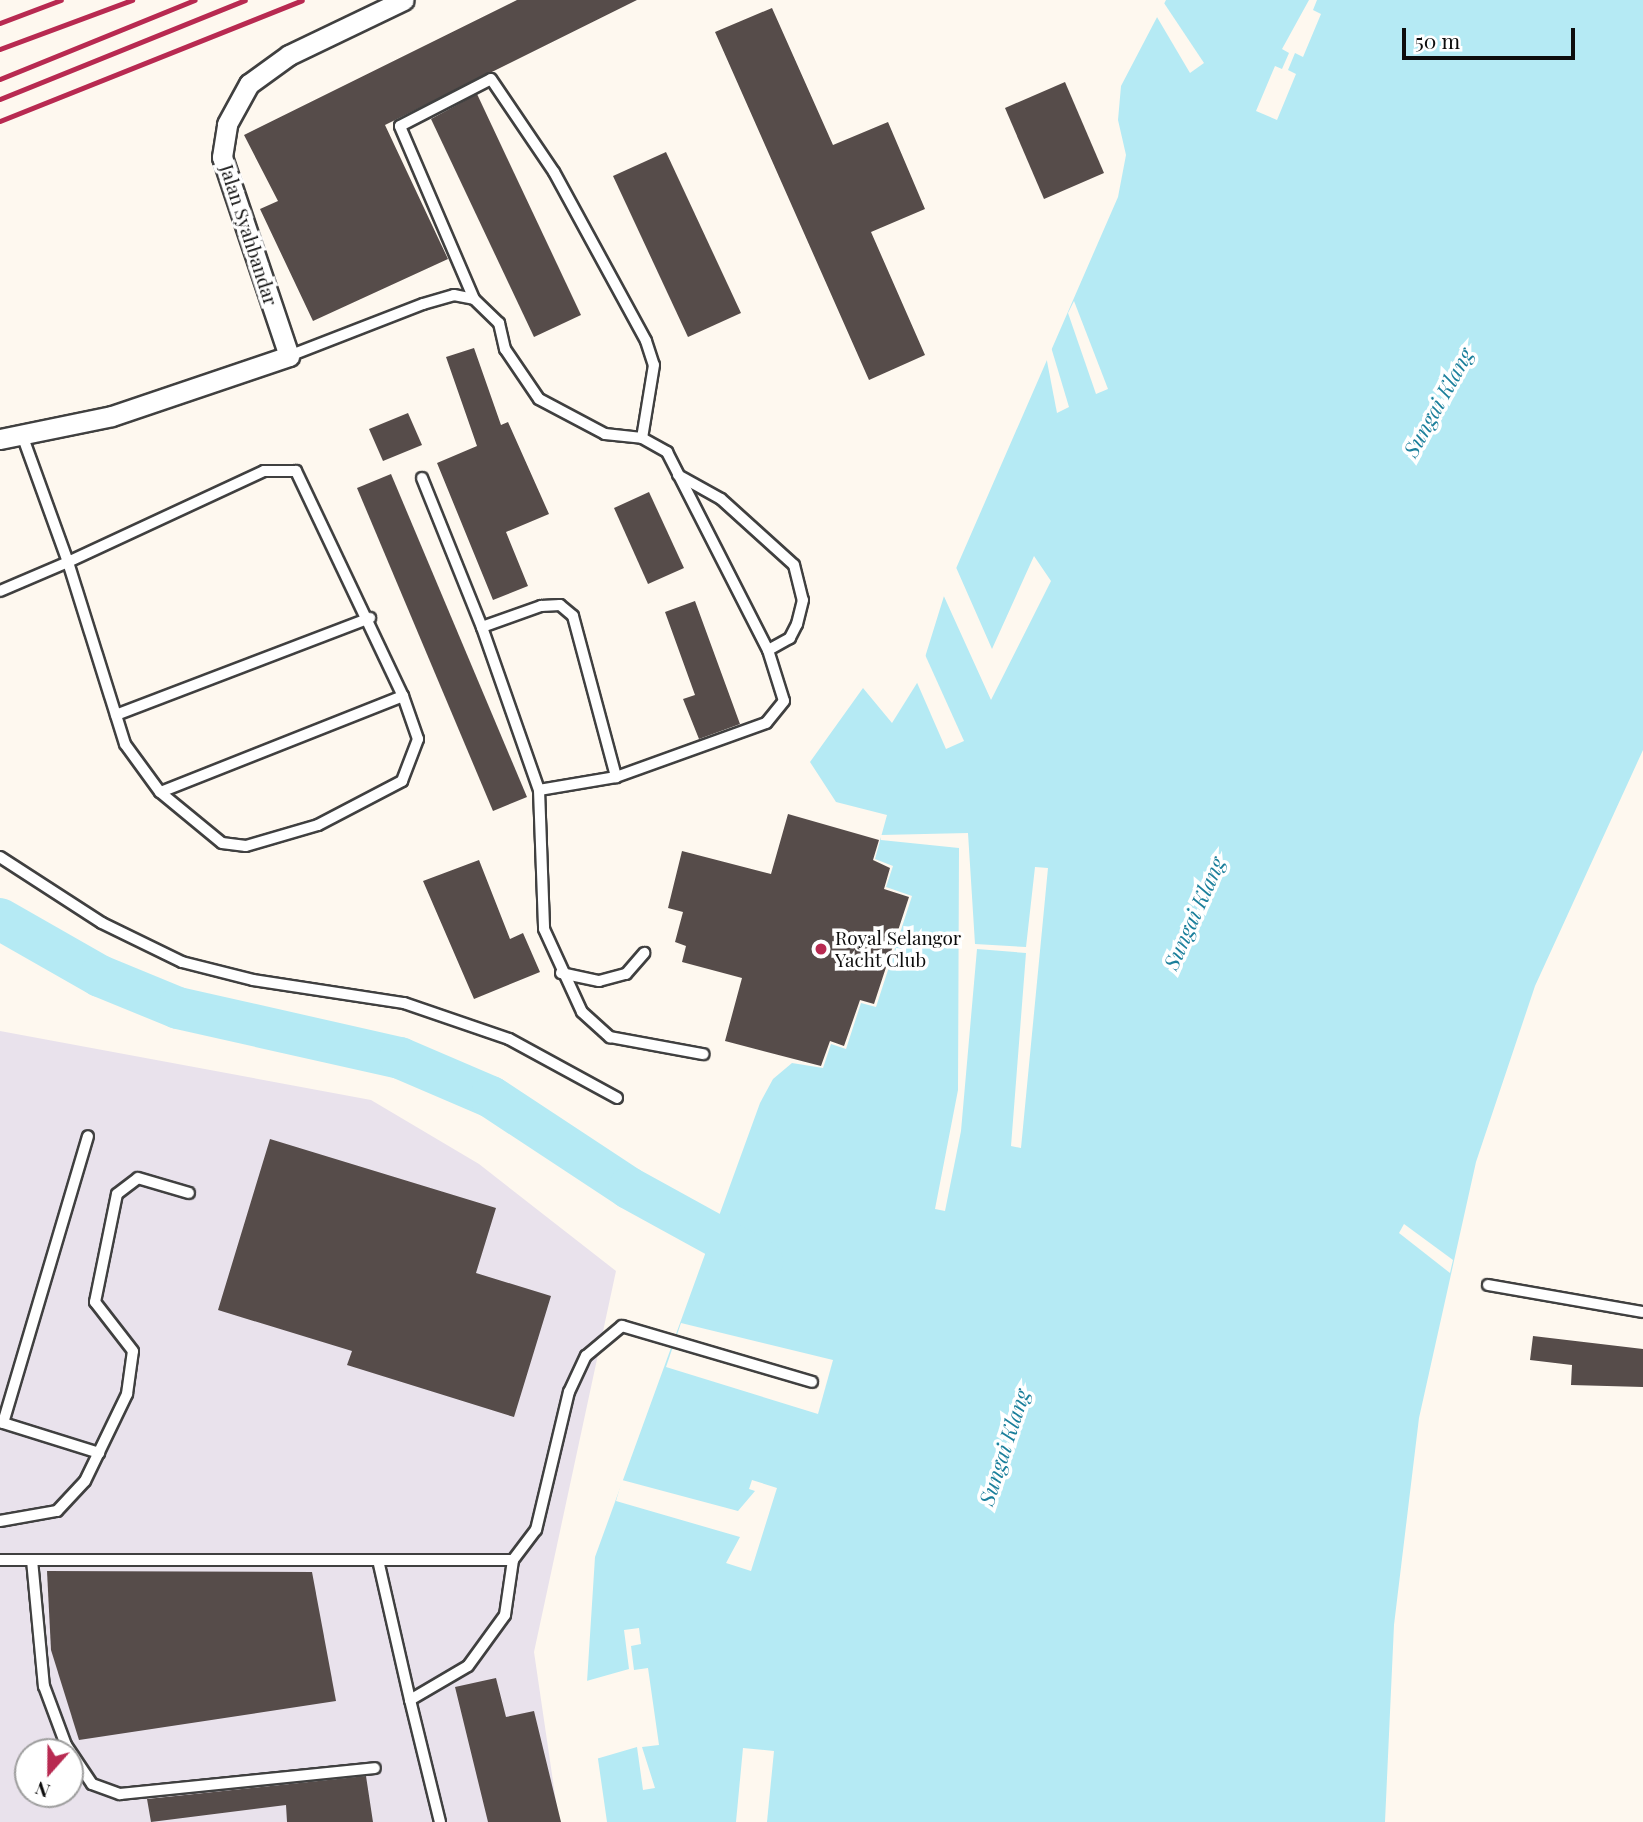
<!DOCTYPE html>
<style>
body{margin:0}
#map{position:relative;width:1643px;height:1822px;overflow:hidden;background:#fef8ef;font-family:"Playfair Display",serif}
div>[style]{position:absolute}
.industrial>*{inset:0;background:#e9e2ec}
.water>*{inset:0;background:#b5eaf4}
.pier>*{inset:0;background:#fef8ef}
.river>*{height:42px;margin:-21px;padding:0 21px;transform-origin:21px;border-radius:21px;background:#b5eaf4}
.building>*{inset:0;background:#564c4a}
.roads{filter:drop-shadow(2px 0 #404040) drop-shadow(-2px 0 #404040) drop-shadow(0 2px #404040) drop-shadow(0 -2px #404040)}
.service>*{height:10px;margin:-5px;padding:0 5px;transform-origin:5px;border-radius:5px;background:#fff}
.minor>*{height:19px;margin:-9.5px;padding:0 9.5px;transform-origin:9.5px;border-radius:9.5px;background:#fff}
.rail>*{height:5px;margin:-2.5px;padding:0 2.5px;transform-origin:2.5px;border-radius:2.5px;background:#b82a51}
.dots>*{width:19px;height:19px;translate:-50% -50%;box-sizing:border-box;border:4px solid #fff;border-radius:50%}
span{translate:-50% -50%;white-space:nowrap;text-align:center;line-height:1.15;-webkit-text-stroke:7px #fff;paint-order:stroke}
.street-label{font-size:19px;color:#0d0d0d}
.poi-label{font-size:19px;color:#0d0d0d}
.left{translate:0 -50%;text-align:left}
.water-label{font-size:21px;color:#1b7f9b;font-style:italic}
.north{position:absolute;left:14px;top:1738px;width:70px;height:70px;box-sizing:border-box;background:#fff;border:2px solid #9e9e9e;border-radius:50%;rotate:201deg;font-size:19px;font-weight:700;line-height:28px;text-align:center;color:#0d0d0d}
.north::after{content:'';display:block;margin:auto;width:24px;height:32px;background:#b82a51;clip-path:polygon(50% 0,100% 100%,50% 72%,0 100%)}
.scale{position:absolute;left:1402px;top:28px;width:173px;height:32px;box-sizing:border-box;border:4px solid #0d0d0d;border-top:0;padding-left:9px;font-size:21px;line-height:24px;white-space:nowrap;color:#0d0d0d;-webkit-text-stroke:5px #fff;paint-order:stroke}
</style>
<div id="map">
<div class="industrial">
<i style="clip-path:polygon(evenodd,0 1031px,371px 1100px,479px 1164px,616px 1271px,534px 1652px,559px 1822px,0 1822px,0 1031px,28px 1752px,70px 1752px,70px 1794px,28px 1794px,28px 1752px)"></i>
</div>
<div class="water">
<i style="clip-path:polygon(1166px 0,1643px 0,1643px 750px,1535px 986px,1476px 1162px,1419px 1418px,1394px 1625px,1385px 1822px,607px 1822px,587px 1682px,595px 1557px,760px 1103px,773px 1079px,792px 1063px,823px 1068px,831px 1044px,846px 1049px,861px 1003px,876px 1007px,912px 896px,886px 887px,893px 866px,875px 859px,887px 815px,836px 802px,810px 762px,863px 688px,892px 723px,917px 683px,944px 596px,1118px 197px,1126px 155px,1118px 120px,1121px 86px)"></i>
</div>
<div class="pier">
<i style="clip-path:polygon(1162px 0,1204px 63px,1190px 73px,1154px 12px)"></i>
<i style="clip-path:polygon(1309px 0,1317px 0,1313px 10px,1321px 14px,1303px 57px,1295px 53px,1288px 70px,1296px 74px,1277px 120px,1256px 111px,1275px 66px,1282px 69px,1289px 53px,1282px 49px)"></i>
<i style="clip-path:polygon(1074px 301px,1108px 389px,1096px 394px,1068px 313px)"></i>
<i style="clip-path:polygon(1051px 347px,1069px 407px,1057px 413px,1046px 356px)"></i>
<i style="clip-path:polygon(1034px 556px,1051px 581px,991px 700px,942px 592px,955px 565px,992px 649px)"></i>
<i style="clip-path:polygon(922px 648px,964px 741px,946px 749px,915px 678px)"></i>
<i style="clip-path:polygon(968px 833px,975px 944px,1026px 947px,1035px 867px,1048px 868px,1021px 1148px,1011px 1146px,1026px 953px,977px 949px,961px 1131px,945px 1211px,935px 1209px,958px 1090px,959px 848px,881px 840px,881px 835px)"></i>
<i style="clip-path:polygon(1404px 1224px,1453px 1260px,1450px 1273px,1399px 1233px)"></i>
<i style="clip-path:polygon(681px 1323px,833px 1360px,818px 1414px,666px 1367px)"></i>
<i style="clip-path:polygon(622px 1480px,738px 1511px,755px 1491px,749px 1489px,752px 1480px,777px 1488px,751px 1571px,726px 1563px,740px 1537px,616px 1501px)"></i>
<i style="clip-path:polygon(639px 1628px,641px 1644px,631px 1646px,634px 1670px,648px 1668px,659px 1745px,642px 1747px,655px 1788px,643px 1790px,637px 1747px,596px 1759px,583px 1682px,629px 1669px,624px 1630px)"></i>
<i style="clip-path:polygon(743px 1748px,774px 1751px,767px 1822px,736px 1822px)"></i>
</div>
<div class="river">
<i style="left:0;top:919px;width:115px;rotate:29.7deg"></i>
<i style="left:100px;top:976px;width:84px;rotate:22.3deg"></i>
<i style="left:178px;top:1008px;width:228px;rotate:12.7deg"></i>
<i style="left:400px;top:1058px;width:99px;rotate:23.2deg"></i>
<i style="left:491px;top:1097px;width:165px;rotate:33.4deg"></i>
<i style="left:629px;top:1188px;width:152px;rotate:28.8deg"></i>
</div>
<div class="building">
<i style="clip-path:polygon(517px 0,637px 0,385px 125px,448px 259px,313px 321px,260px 209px,278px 201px,244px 135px)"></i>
<i style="clip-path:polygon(772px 8px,833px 145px,888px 122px,925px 209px,871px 232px,925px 355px,869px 380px,715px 32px)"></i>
<i style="clip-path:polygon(1065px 82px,1104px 173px,1044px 199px,1005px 108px)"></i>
<i style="clip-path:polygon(477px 94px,581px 315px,534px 337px,431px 119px)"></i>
<i style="clip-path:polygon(666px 152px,741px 313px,688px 337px,613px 176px)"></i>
<i style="clip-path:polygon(474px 348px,501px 425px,508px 422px,549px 514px,506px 532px,528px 586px,493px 600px,437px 463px,477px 446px,446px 357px)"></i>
<i style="clip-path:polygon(408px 413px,422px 445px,383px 461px,369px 429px)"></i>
<i style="clip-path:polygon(391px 474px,527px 797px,493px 811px,357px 488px)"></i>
<i style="clip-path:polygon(649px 492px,684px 568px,648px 584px,614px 508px)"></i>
<i style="clip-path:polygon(695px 601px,740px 724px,699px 739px,683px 699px,695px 695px,665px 612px)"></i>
<i style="clip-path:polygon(788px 814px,879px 840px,873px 860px,890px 868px,884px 889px,909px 897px,874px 1004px,860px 1000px,844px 1046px,830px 1041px,821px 1066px,725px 1041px,742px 978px,682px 962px,686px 946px,675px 942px,683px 912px,668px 908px,682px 851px,771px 874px)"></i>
<i style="clip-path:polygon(479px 860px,510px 939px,523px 933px,540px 972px,474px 999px,423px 881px)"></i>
<i style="clip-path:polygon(270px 1139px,496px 1208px,476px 1273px,551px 1296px,514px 1417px,347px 1365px,352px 1351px,218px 1310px)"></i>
<i style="clip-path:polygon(1533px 1336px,1643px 1349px,1643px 1387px,1571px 1385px,1572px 1365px,1530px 1360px)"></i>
<i style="clip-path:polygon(47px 1571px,312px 1572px,336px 1701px,79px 1740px,51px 1650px)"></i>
<i style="clip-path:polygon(496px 1678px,506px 1717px,534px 1711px,561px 1822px,488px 1822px,455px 1687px)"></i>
<i style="clip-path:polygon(366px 1776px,373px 1822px,287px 1822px,286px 1805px,151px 1822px,147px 1799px)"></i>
</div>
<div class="roads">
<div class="service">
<i style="left:474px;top:299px;width:188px;rotate:-113.2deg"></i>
<i style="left:400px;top:126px;width:102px;rotate:-27.3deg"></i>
<i style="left:491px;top:79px;width:112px;rotate:55.9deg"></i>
<i style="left:554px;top:172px;width:192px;rotate:61.4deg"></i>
<i style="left:646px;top:341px;width:25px;rotate:72deg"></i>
<i style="left:654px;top:365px;width:74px;rotate:99.3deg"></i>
<i style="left:289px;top:356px;width:144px;rotate:-21.2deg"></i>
<i style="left:423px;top:304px;width:32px;rotate:-16deg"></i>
<i style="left:454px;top:295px;width:20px;rotate:11deg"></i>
<i style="left:474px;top:299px;width:35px;rotate:44deg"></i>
<i style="left:499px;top:323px;width:27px;rotate:77deg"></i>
<i style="left:505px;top:349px;width:60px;rotate:55.8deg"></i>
<i style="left:539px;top:399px;width:75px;rotate:27.9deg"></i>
<i style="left:605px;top:434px;width:37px;rotate:6deg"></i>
<i style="left:642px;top:438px;width:29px;rotate:29deg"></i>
<i style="left:667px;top:452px;width:222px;rotate:63deg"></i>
<i style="left:768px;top:650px;width:53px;rotate:72.6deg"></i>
<i style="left:784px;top:701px;width:28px;rotate:129deg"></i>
<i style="left:766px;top:723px;width:159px;rotate:160.2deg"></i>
<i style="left:616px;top:777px;width:78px;rotate:170.4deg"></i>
<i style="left:539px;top:790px;width:139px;rotate:87.9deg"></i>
<i style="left:544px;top:929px;width:91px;rotate:65.4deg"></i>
<i style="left:582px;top:1012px;width:38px;rotate:42deg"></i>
<i style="left:610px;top:1037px;width:95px;rotate:10.4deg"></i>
<i style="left:678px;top:475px;width:49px;rotate:29.2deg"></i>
<i style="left:721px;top:499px;width:98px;rotate:42.1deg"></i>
<i style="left:794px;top:565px;width:36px;rotate:76deg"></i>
<i style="left:803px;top:600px;width:25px;rotate:104deg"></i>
<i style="left:797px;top:624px;width:16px;rotate:117deg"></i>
<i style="left:790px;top:638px;width:25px;rotate:151deg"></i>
<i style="left:422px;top:478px;width:161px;rotate:68.1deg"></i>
<i style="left:0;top:591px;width:74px;rotate:-23.1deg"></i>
<i style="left:68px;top:562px;width:216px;rotate:-24.9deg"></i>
<i style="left:264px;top:471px;width:32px"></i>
<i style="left:296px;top:471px;width:249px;rotate:64.6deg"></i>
<i style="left:403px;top:696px;width:261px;rotate:158.4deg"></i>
<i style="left:160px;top:792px;width:59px;rotate:-126.1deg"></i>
<i style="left:125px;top:744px;width:191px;rotate:-107.4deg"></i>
<i style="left:68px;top:562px;width:135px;rotate:-109.9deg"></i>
<i style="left:116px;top:715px;width:272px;rotate:-20.9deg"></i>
<i style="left:539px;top:790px;width:173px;rotate:-109.3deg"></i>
<i style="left:482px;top:627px;width:63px;rotate:-19.6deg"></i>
<i style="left:541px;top:606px;width:19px;rotate:-3deg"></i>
<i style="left:560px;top:605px;width:17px;rotate:40deg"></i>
<i style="left:573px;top:616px;width:167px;rotate:75deg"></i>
<i style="left:160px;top:792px;width:80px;rotate:39.4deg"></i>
<i style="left:222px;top:843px;width:24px;rotate:7deg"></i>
<i style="left:246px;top:846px;width:75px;rotate:-16.3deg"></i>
<i style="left:318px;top:825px;width:95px;rotate:-27.6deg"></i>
<i style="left:402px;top:781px;width:45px;rotate:-69.1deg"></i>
<i style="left:418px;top:739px;width:46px;rotate:-109.2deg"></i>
<i style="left:0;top:857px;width:121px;rotate:32.9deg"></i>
<i style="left:102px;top:923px;width:89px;rotate:26deg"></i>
<i style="left:182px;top:962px;width:73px;rotate:14.2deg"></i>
<i style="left:253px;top:980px;width:153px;rotate:8.7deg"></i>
<i style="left:404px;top:1003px;width:111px;rotate:18.9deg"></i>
<i style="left:509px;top:1039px;width:123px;rotate:28.6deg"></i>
<i style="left:561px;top:973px;width:39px;rotate:12deg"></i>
<i style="left:599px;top:981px;width:28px;rotate:-15deg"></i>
<i style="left:626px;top:974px;width:28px;rotate:-49deg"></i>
<i style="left:1488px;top:1285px;width:157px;rotate:9.9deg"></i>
<i style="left:0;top:1422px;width:104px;rotate:17.4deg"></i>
<i style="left:3px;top:1423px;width:299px;rotate:-73.5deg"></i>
<i style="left:0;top:1521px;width:58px;rotate:-10deg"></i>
<i style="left:57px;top:1511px;width:41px;rotate:-47deg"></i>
<i style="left:85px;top:1481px;width:97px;rotate:-64.2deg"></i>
<i style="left:127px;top:1394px;width:43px;rotate:-82.1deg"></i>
<i style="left:133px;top:1351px;width:62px;rotate:-127.8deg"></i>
<i style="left:95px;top:1302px;width:110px;rotate:-78.5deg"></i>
<i style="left:117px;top:1194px;width:26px;rotate:-37deg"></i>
<i style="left:138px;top:1178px;width:53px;rotate:16.4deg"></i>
<i style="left:0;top:1560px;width:513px"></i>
<i style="left:513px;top:1560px;width:38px;rotate:-53deg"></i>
<i style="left:536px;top:1530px;width:142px;rotate:-76.6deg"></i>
<i style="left:569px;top:1392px;width:40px;rotate:-65deg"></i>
<i style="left:586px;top:1356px;width:47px;rotate:-39.8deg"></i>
<i style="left:622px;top:1326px;width:198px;rotate:16.4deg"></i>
<i style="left:32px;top:1560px;width:127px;rotate:84.6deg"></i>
<i style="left:44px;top:1686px;width:63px;rotate:69.6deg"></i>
<i style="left:66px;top:1745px;width:47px;rotate:56.3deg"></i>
<i style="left:92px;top:1784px;width:30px;rotate:20deg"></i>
<i style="left:120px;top:1794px;width:256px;rotate:-5.8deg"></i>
<i style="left:378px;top:1560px;width:144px;rotate:77.1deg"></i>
<i style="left:440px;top:1822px;width:126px;rotate:-103.8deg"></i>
<i style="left:410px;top:1700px;width:67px;rotate:-30.4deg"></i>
<i style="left:468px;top:1666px;width:63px;rotate:-54deg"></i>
<i style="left:505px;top:1615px;width:56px;rotate:-81.7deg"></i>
</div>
<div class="minor">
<i style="left:0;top:439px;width:114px;rotate:-11.6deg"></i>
<i style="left:112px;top:416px;width:187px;rotate:-18.7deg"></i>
<i style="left:289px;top:356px;width:210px;rotate:-108.6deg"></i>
<i style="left:222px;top:157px;width:33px;rotate:-81deg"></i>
<i style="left:227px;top:124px;width:46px;rotate:-61.2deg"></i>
<i style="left:249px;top:84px;width:49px;rotate:-35.9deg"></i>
<i style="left:289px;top:55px;width:127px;rotate:-25.6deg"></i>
</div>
</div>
<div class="rail">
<i style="left:0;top:23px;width:65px;rotate:-20.7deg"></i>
<i style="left:0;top:49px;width:141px;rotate:-20.4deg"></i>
<i style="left:0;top:79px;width:210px;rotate:-22.1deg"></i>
<i style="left:0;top:99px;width:264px;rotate:-22deg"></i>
<i style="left:0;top:121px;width:325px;rotate:-21.8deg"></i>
</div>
<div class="dots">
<i style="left:821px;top:949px;background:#b82a51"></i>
</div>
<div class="street-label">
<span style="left:249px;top:235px;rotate:72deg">Jalan Syahbandar</span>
</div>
<div class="poi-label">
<span class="left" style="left:835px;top:949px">Royal Selangor<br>Yacht Club</span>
</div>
<div class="water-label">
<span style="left:1437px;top:402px;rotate:-61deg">Sungai Klang</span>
<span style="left:1193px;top:913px;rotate:-66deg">Sungai Klang</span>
<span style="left:1003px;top:1447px;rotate:-72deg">Sungai Klang</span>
</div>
<div class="north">N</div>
<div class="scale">50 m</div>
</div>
